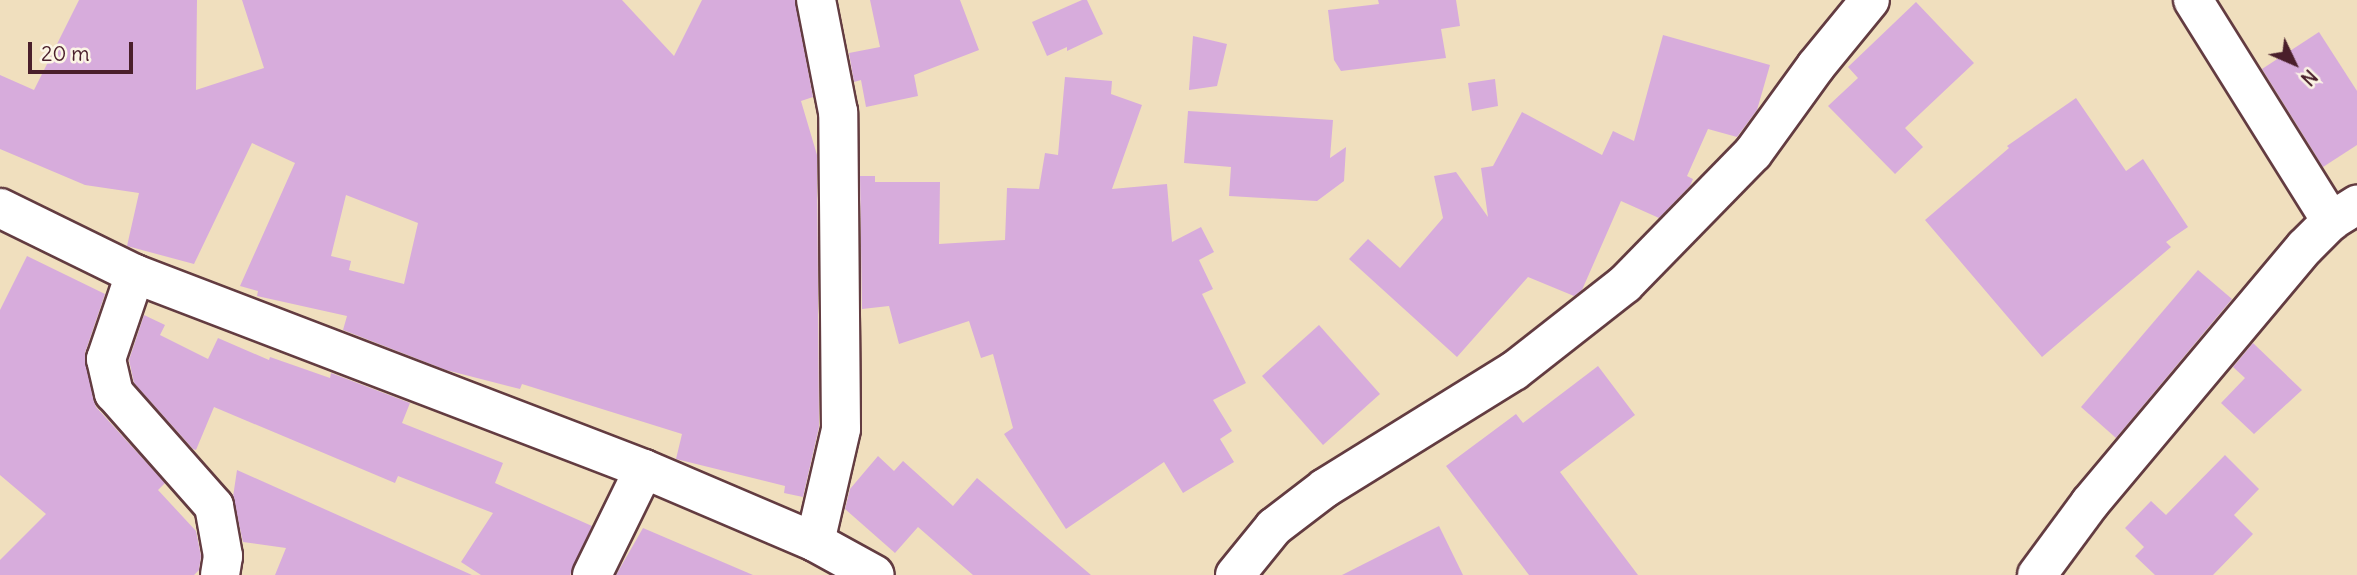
<!DOCTYPE html>
<style>
body{margin:0}
#map{position:relative;width:2357px;height:575px;overflow:hidden;background:#f0dfbe;font-family:Delius,sans-serif}
div>[style]{position:absolute}
.building>*{inset:0;background:#d7acdc}
.roads{filter:drop-shadow(2px 0 #633c41) drop-shadow(-2px 0 #633c41) drop-shadow(0 2px #633c41) drop-shadow(0 -2px #633c41)}
.minor>*{height:38px;margin:-19px;padding:0 19px;transform-origin:19px;border-radius:19px;background:#fff}
span{translate:-50% -50%;white-space:nowrap;text-align:center;line-height:1.15;-webkit-text-stroke:7px #fcf5e5;paint-order:stroke}
.north{position:absolute;left:2259px;top:28px;width:70px;height:70px;-webkit-text-stroke:5px #fcf5e5;paint-order:stroke;rotate:134deg;font-size:19px;font-weight:700;line-height:28px;text-align:center;color:#4a1f2b}
.north::after{content:'';display:block;margin:auto;width:24px;height:32px;background:#4a1f2b;clip-path:polygon(50% 0,100% 100%,50% 72%,0 100%)}
.scale{position:absolute;left:28px;top:42px;width:105px;height:32px;box-sizing:border-box;border:4px solid #4a1f2b;border-top:0;padding-left:9px;font-size:21px;line-height:24px;white-space:nowrap;color:#4a1f2b;-webkit-text-stroke:5px #fcf5e5;paint-order:stroke}
</style>
<div id="map">
<div class="building">
<i style="clip-path:polygon(evenodd,79px 0,197px 0,196px 90px,264px 68px,242px 0,622px 0,674px 56px,702px 0,795px 0,813px 97px,801px 101px,817px 155px,819px 427px,803px 497px,784px 493px,785px 486px,676px 459px,682px 434px,522px 384px,520px 389px,446px 370px,343px 330px,347px 316px,257px 296px,258px 291px,240px 286px,295px 163px,252px 143px,194px 264px,127px 246px,139px 193px,85px 185px,0 149px,0 75px,34px 90px,79px 0,346px 195px,418px 223px,404px 284px,349px 270px,351px 261px,331px 256px,346px 195px)"></i>
<i style="clip-path:polygon(870px 0,960px 0,979px 50px,914px 75px,918px 96px,866px 107px,861px 80px,854px 82px,849px 53px,880px 47px)"></i>
<i style="clip-path:polygon(1082px 0,1087px 0,1103px 34px,1067px 51px,1067px 47px,1047px 56px,1032px 22px)"></i>
<i style="clip-path:polygon(1378px 0,1456px 0,1460px 26px,1441px 29px,1446px 58px,1341px 71px,1334px 60px,1328px 10px,1379px 4px)"></i>
<i style="clip-path:polygon(1916px 2px,1974px 63px,1905px 128px,1923px 147px,1895px 174px,1828px 106px,1858px 78px,1848px 67px)"></i>
<i style="clip-path:polygon(2319px 32px,2357px 91px,2357px 145px,2323px 167px,2262px 69px)"></i>
<i style="clip-path:polygon(1663px 35px,1770px 65px,1757px 110px,1737px 137px,1708px 129px,1687px 176px,1693px 179px,1690px 186px,1659px 218px,1621px 201px,1582px 290px,1574px 296px,1528px 277px,1457px 357px,1349px 259px,1368px 239px,1400px 268px,1443px 218px,1434px 176px,1456px 172px,1488px 217px,1481px 168px,1493px 166px,1522px 112px,1602px 155px,1613px 131px,1634px 141px)"></i>
<i style="clip-path:polygon(1193px 36px,1227px 44px,1217px 86px,1189px 90px)"></i>
<i style="clip-path:polygon(1065px 77px,1112px 81px,1111px 94px,1142px 105px,1112px 189px,1167px 184px,1172px 242px,1201px 227px,1214px 252px,1199px 260px,1213px 289px,1202px 294px,1246px 383px,1213px 400px,1232px 431px,1220px 439px,1234px 462px,1183px 493px,1164px 462px,1066px 529px,1004px 434px,1013px 428px,993px 354px,981px 358px,969px 321px,899px 344px,889px 306px,862px 309px,860px 176px,875px 176px,875px 182px,940px 182px,939px 244px,1005px 240px,1007px 188px,1039px 189px,1045px 153px,1058px 155px)"></i>
<i style="clip-path:polygon(1495px 79px,1498px 106px,1472px 111px,1468px 83px)"></i>
<i style="clip-path:polygon(2076px 98px,2126px 171px,2143px 159px,2188px 227px,2166px 242px,2171px 247px,2042px 357px,1925px 220px,2009px 148px,2007px 146px)"></i>
<i style="clip-path:polygon(1188px 111px,1333px 120px,1330px 158px,1346px 147px,1344px 181px,1317px 201px,1229px 196px,1231px 167px,1184px 163px)"></i>
<i style="clip-path:polygon(27px 256px,105px 294px,85px 353px,93px 398px,96px 407px,165px 483px,158px 490px,196px 531px,201px 556px,199px 570px,194px 575px,0 575px,0 560px,46px 514px,0 475px,0 310px)"></i>
<i style="clip-path:polygon(2198px 270px,2232px 299px,2116px 438px,2081px 407px)"></i>
<i style="clip-path:polygon(144px 315px,165px 325px,160px 335px,208px 359px,218px 338px,269px 360px,270px 357px,330px 378px,331px 373px,410px 403px,402px 423px,503px 463px,495px 483px,592px 526px,570px 575px,481px 575px,461px 562px,493px 513px,398px 476px,395px 483px,214px 407px,196px 450px,193px 449px,134px 383px,129px 360px)"></i>
<i style="clip-path:polygon(1319px 325px,1380px 394px,1323px 445px,1262px 376px)"></i>
<i style="clip-path:polygon(2253px 343px,2302px 390px,2254px 434px,2221px 403px,2245px 378px,2233px 367px)"></i>
<i style="clip-path:polygon(1598px 366px,1635px 415px,1560px 472px,1638px 575px,1529px 575px,1446px 466px,1516px 414px,1523px 423px)"></i>
<i style="clip-path:polygon(2225px 455px,2259px 489px,2234px 515px,2253px 534px,2213px 575px,2155px 575px,2135px 556px,2144px 547px,2125px 528px,2151px 501px,2166px 515px)"></i>
<i style="clip-path:polygon(878px 456px,894px 471px,903px 461px,953px 506px,977px 478px,1091px 575px,973px 575px,918px 527px,895px 553px,845px 509px,850px 489px)"></i>
<i style="clip-path:polygon(237px 470px,472px 575px,275px 575px,286px 548px,243px 542px,233px 497px)"></i>
<i style="clip-path:polygon(1439px 526px,1463px 575px,1342px 575px)"></i>
<i style="clip-path:polygon(643px 528px,753px 575px,616px 575px)"></i>
</div>
<div class="roads">
<div class="minor">
<i style="left:2193px;top:0;width:261px;rotate:58deg"></i>
<i style="left:0;top:208px;width:150px;rotate:26.1deg"></i>
<i style="left:135px;top:274px;width:545px;rotate:20.96deg"></i>
<i style="left:644px;top:469px;width:186px;rotate:23.1deg"></i>
<i style="left:815px;top:542px;width:68px;rotate:28.8deg"></i>
<i style="left:135px;top:274px;width:90px;rotate:108.8deg"></i>
<i style="left:106px;top:359px;width:35px;rotate:77deg"></i>
<i style="left:114px;top:393px;width:151px;rotate:48.5deg"></i>
<i style="left:214px;top:506px;width:51px;rotate:79.8deg"></i>
<i style="left:223px;top:556px;width:19px;rotate:99deg"></i>
<i style="left:815px;top:542px;width:116px;rotate:-77deg"></i>
<i style="left:841px;top:429px;width:317px;rotate:-90.5deg"></i>
<i style="left:838px;top:112px;width:114px;rotate:-101.1deg"></i>
<i style="left:592px;top:575px;width:118px;rotate:-63.9deg"></i>
<i style="left:1235px;top:575px;width:62px;rotate:-50.9deg"></i>
<i style="left:1274px;top:527px;width:64px;rotate:-37.4deg"></i>
<i style="left:1325px;top:488px;width:222px;rotate:-31.8deg"></i>
<i style="left:1514px;top:371px;width:141px;rotate:-38.1deg"></i>
<i style="left:1625px;top:284px;width:183px;rotate:-45.7deg"></i>
<i style="left:1753px;top:153px;width:107px;rotate:-54.1deg"></i>
<i style="left:1816px;top:66px;width:85px;rotate:-50.7deg"></i>
<i style="left:2037px;top:575px;width:89px;rotate:-53.6deg"></i>
<i style="left:2090px;top:503px;width:334px;rotate:-50deg"></i>
<i style="left:2305px;top:247px;width:37px;rotate:-45deg"></i>
<i style="left:2331px;top:221px;width:31px;rotate:-32deg"></i>
</div>
</div>
<div class="north">N</div>
<div class="scale">20 m</div>
</div>
